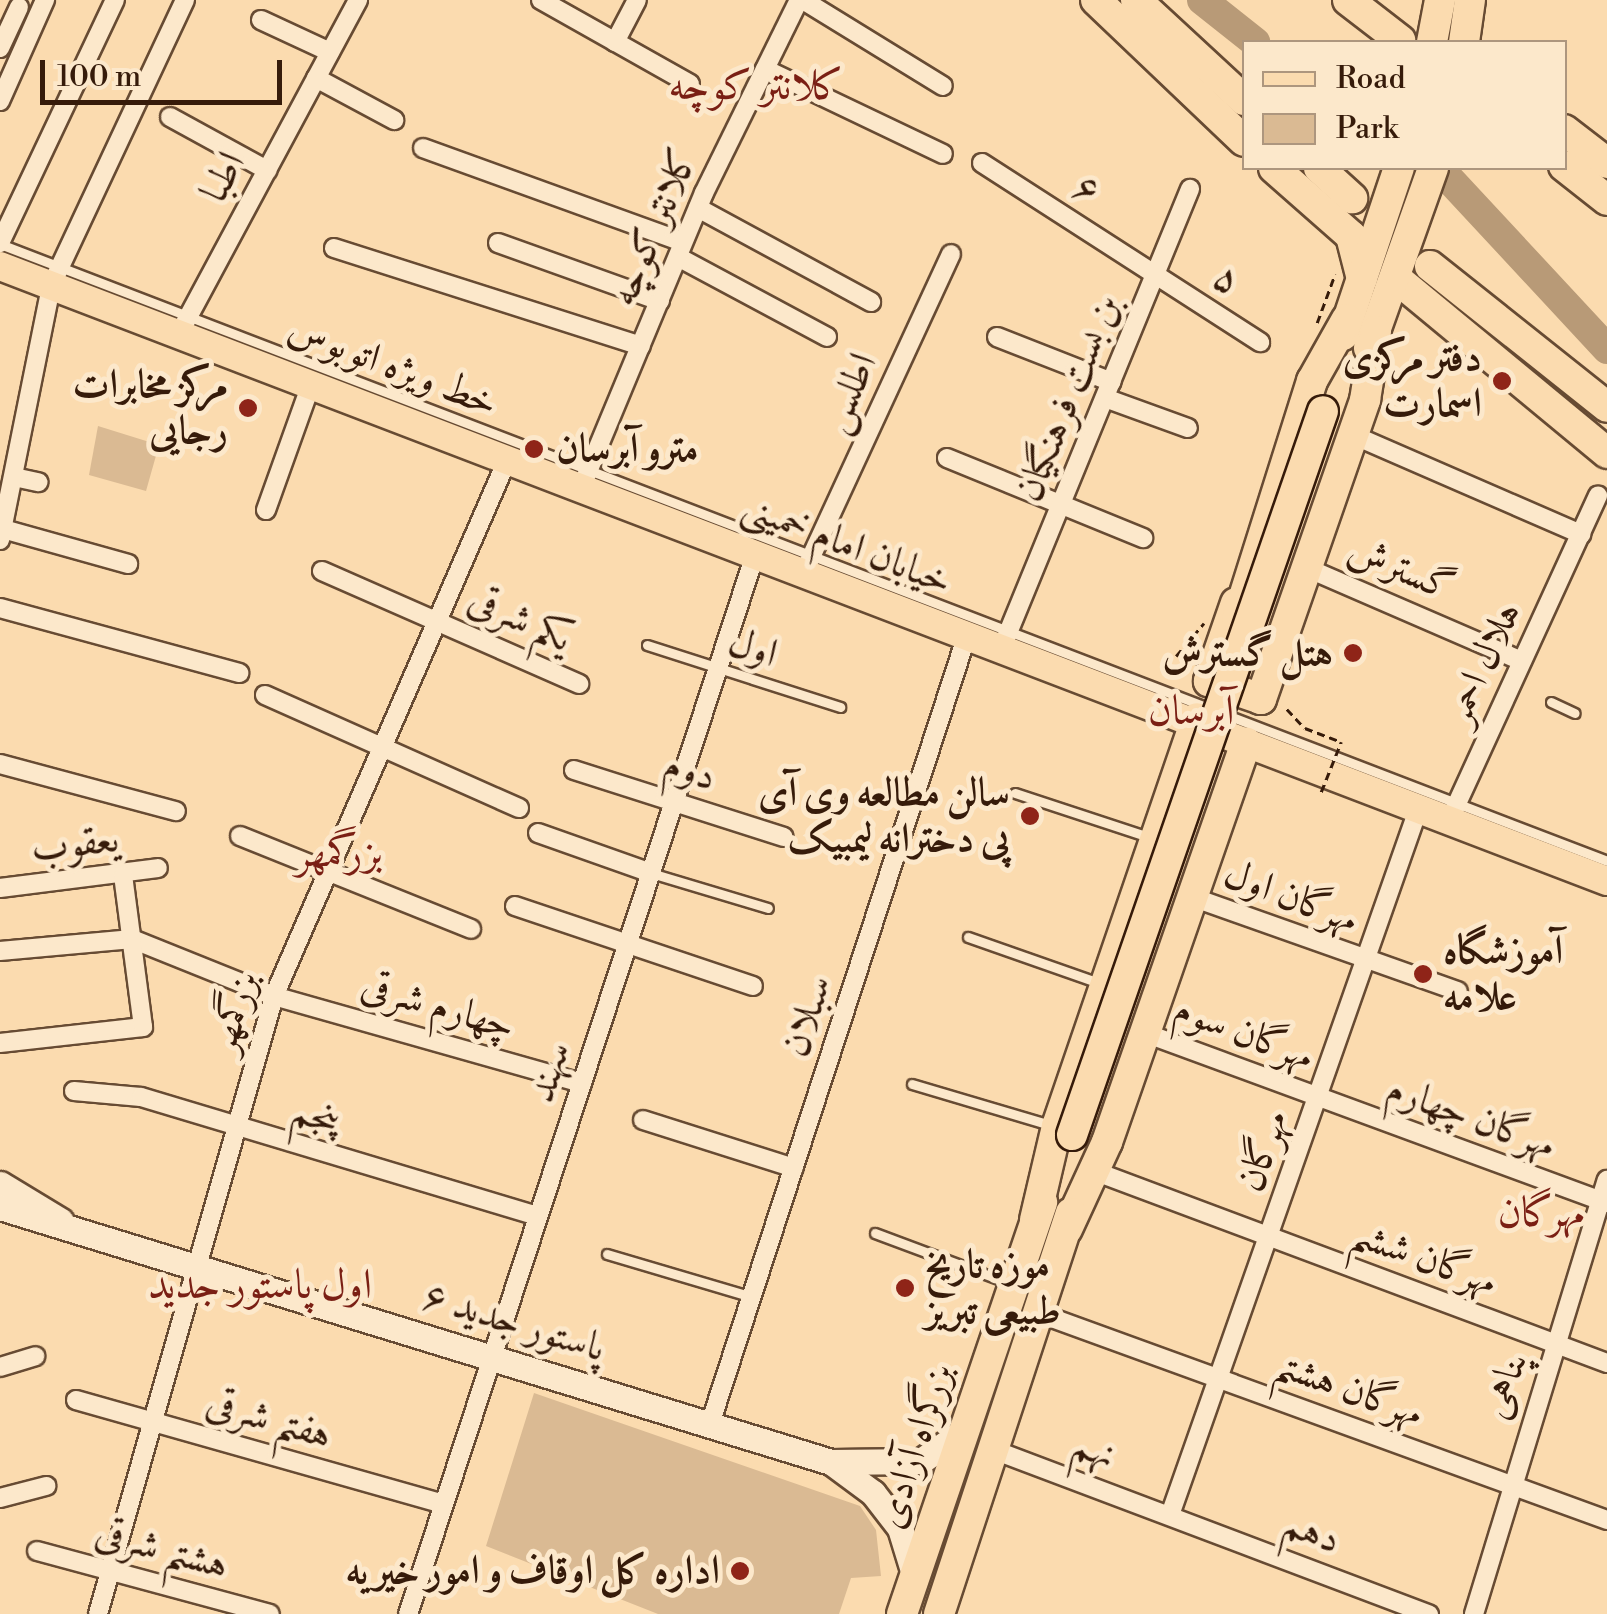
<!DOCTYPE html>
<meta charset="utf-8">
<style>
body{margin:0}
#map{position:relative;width:1607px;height:1614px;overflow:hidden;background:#fbdbaf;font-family:"Libre Bodoni",Amiri,serif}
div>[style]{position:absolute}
.green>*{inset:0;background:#daba93}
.river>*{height:30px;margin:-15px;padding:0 15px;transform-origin:15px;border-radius:15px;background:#b89a77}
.path>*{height:2.5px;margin-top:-1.25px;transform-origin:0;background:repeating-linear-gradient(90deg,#361b0a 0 8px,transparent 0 13px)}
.roads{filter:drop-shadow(2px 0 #674b33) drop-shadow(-2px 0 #674b33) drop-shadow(0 2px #674b33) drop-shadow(0 -2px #674b33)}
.service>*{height:9px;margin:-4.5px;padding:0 4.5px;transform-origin:4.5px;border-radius:4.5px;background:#fce8cb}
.minor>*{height:18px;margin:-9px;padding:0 9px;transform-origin:9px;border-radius:9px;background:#fce8cb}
.secondary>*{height:25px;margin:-12.5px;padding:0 12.5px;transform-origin:12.5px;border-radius:12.5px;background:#fce8cb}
.primary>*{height:28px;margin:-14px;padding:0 14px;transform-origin:14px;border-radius:14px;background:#fbdbaf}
.trunk>*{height:30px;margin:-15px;padding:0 15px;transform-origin:15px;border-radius:15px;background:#fbdbaf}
.path-bridge>*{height:2.5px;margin-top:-1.25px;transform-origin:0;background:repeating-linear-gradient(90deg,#361b0a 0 8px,transparent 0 13px)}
.bridges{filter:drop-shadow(2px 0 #361b0a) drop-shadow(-2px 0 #361b0a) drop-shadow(0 2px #361b0a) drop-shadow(0 -2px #361b0a)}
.trunk-bridge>*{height:30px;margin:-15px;padding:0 15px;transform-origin:15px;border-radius:15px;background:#fbdbaf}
.dots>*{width:28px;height:28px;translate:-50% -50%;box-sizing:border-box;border:5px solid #fce8cb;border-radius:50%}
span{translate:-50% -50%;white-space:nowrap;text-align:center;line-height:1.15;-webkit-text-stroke:10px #fce8cb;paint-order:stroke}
.street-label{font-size:40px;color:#361b0a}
.poi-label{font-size:40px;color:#361b0a;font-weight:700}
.right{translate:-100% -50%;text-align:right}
.left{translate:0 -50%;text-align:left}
.neighbourhood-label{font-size:42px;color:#7a1f14}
.legend{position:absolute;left:1242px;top:40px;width:325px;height:130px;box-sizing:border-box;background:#fce8cb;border:2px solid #ad967e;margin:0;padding:12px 18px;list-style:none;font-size:30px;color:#361b0a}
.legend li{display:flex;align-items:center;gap:20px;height:50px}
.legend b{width:50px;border:2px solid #ad967e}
.scale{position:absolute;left:40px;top:60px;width:242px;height:45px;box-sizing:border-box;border:5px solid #361b0a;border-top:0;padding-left:12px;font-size:30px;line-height:35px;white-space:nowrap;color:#361b0a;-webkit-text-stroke:8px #fce8cb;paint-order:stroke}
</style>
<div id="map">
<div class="green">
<i style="clip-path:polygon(98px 426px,159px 445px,146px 491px,89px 475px)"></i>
<i style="clip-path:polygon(534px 1393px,860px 1506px,876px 1530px,881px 1576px,851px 1578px,839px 1614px,658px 1614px,486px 1546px)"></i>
</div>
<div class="river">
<i style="left:1202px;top:0;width:68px;rotate:38.4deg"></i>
<i style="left:1439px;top:168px;width:247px;rotate:47.1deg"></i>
</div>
<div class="path">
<i style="left:1317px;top:323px;width:52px;rotate:-69.8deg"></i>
<i style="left:1176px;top:656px;width:43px;rotate:-49.7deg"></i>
<i style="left:1287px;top:709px;width:26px;rotate:47deg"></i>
<i style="left:1305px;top:728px;width:39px;rotate:21deg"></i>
</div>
<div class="roads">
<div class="service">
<i style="left:0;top:244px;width:1721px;rotate:21deg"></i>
<i style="left:647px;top:645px;width:203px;rotate:17.8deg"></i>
<i style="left:1551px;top:702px;width:26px;rotate:25deg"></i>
<i style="left:1015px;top:793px;width:144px;rotate:18.2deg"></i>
<i style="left:651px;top:873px;width:122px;rotate:16.7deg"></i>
<i style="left:968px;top:937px;width:142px;rotate:19.3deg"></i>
<i style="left:912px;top:1084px;width:148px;rotate:16.5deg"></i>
<i style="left:875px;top:1233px;width:143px;rotate:20.5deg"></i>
<i style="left:607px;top:1254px;width:151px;rotate:16.5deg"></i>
</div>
<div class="minor">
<i style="left:541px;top:0;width:171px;rotate:29.4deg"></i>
<i style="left:803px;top:0;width:164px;rotate:31.6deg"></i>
<i style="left:261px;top:20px;width:76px;rotate:24.9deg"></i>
<i style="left:615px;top:42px;width:47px;rotate:-62.4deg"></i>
<i style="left:0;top:48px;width:45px;rotate:-65.1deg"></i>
<i style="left:765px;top:69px;width:197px;rotate:25.5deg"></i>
<i style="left:316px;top:78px;width:89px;rotate:28.3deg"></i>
<i style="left:0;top:101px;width:111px;rotate:-66deg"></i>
<i style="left:170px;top:117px;width:111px;rotate:28.7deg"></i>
<i style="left:423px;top:148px;width:276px;rotate:19.9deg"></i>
<i style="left:982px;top:163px;width:331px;rotate:32.8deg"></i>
<i style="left:698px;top:208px;width:197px;rotate:28.5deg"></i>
<i style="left:0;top:243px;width:269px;rotate:-64.7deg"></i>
<i style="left:498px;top:243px;width:172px;rotate:19.7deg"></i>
<i style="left:334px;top:248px;width:322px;rotate:17.7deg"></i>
<i style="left:678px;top:257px;width:169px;rotate:28.2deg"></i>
<i style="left:179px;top:334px;width:379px;rotate:-61.8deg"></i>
<i style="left:997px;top:337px;width:123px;rotate:21.4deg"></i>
<i style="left:1105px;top:398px;width:88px;rotate:19.9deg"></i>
<i style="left:1353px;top:435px;width:249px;rotate:23.5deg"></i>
<i style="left:947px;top:458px;width:212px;rotate:22.2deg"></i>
<i style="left:14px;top:477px;width:25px;rotate:12deg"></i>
<i style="left:582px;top:486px;width:317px;rotate:-67.4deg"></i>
<i style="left:704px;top:193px;width:215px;rotate:-63.8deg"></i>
<i style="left:266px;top:510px;width:134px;rotate:-70.3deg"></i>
<i style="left:3px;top:529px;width:130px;rotate:15.6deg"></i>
<i style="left:0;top:540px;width:259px;rotate:-78.6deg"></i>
<i style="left:51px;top:286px;width:316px;rotate:-64.9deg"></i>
<i style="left:1307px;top:568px;width:234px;rotate:23.4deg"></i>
<i style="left:805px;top:570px;width:348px;rotate:-65.2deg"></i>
<i style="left:322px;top:571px;width:281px;rotate:23.7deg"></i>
<i style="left:0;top:608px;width:248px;rotate:15.2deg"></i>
<i style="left:1003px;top:645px;width:493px;rotate:-67.7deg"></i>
<i style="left:265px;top:695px;width:278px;rotate:24deg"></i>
<i style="left:0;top:764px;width:182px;rotate:15deg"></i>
<i style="left:574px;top:770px;width:220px;rotate:17.7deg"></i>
<i style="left:1449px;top:821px;width:358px;rotate:-65.4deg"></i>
<i style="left:538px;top:833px;width:120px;rotate:19.5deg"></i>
<i style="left:240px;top:836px;width:249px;rotate:21.9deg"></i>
<i style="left:0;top:888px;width:159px;rotate:-7.2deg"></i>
<i style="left:1192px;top:897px;width:282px;rotate:19.5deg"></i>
<i style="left:515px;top:906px;width:251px;rotate:18.6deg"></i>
<i style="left:0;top:951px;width:133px;rotate:-5.2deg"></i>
<i style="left:132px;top:939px;width:153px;rotate:21.9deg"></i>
<i style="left:274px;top:996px;width:320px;rotate:15.8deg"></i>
<i style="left:1145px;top:1033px;width:492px;rotate:20.2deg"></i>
<i style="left:0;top:1043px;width:144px;rotate:-6.4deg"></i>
<i style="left:143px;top:1027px;width:152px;rotate:-97.5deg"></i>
<i style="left:74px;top:1091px;width:67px;rotate:5.1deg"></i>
<i style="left:141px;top:1097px;width:414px;rotate:16.7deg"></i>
<i style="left:643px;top:1120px;width:158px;rotate:17.6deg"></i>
<i style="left:1094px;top:1171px;width:548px;rotate:20.52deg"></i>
<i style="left:1041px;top:1314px;width:602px;rotate:20deg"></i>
<i style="left:0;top:1367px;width:37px;rotate:-17deg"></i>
<i style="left:76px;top:1400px;width:382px;rotate:15.8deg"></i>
<i style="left:711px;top:1421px;width:830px;rotate:-71.96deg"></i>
<i style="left:994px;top:1450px;width:465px;rotate:20.7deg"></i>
<i style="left:0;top:1498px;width:48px;rotate:-14.6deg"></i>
<i style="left:1170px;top:1515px;width:747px;rotate:-70.62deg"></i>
<i style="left:37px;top:1551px;width:241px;rotate:15.1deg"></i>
<i style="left:98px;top:1614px;width:643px;rotate:-74.1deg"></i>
<i style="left:274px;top:996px;width:587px;rotate:-66.49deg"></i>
<i style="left:408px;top:1614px;width:1118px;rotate:-71.86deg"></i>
<i style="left:1474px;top:1614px;width:454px;rotate:-73deg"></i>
</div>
<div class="secondary">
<i style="left:0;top:1184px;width:71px;rotate:31.2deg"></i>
<i style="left:0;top:1207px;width:869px;rotate:17.06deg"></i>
<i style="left:831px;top:1462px;width:90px;rotate:-0.6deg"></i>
<i style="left:921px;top:1461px;width:47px;rotate:-35.4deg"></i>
<i style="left:831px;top:1462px;width:52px;rotate:36.4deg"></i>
<i style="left:873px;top:1493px;width:44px;rotate:52.4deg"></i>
<i style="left:900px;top:1528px;width:51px;rotate:73deg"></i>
</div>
<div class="primary">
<i style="left:0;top:266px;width:1721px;rotate:20.94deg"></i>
</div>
<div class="trunk">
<i style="left:1096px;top:0;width:204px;rotate:43.6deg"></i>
<i style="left:1136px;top:0;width:147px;rotate:42.8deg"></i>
<i style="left:1348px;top:0;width:66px;rotate:37.6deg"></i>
<i style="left:1432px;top:42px;width:43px;rotate:-79.2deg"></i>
<i style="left:1464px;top:42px;width:42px;rotate:-81.9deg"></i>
<i style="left:1564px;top:130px;width:54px;rotate:37.5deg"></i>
<i style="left:1564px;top:166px;width:55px;rotate:38.3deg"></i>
<i style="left:1274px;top:168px;width:103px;rotate:41.4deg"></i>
<i style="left:1351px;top:236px;width:44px;rotate:75.7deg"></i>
<i style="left:1319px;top:168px;width:45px;rotate:42.3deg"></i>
<i style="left:1430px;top:266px;width:226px;rotate:38.5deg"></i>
<i style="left:1397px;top:279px;width:273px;rotate:39.6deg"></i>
<i style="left:1343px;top:335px;width:176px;rotate:-71.5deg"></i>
<i style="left:1369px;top:348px;width:191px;rotate:-70.4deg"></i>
<i style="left:1236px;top:603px;width:83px;rotate:109.1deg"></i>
<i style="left:1209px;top:681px;width:55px;rotate:19.1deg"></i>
<i style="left:1261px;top:699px;width:317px;rotate:-70.8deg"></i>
<i style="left:1365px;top:400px;width:70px;rotate:-80.9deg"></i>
<i style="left:1237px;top:619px;width:250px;rotate:-72.5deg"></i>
<i style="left:1312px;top:381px;width:71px;rotate:-60.6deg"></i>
<i style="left:1035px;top:1220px;width:97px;rotate:-76.8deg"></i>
<i style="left:1057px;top:1126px;width:431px;rotate:-71.1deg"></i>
<i style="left:1067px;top:1229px;width:96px;rotate:-65.3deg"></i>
<i style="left:1107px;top:1142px;width:423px;rotate:-70.8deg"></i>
<i style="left:902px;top:1614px;width:435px;rotate:-71.2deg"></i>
<i style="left:939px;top:1614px;width:422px;rotate:-71.8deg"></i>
</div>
</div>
<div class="path-bridge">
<i style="left:1321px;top:792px;width:54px;rotate:-68.2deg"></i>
</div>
<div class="bridges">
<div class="trunk-bridge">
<i style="left:1072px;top:1135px;width:766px;rotate:-70.88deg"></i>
</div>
</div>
<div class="dots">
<i style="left:1502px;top:381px;background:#8f2418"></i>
<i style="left:248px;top:408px;background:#8f2418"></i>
<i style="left:534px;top:449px;background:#8f2418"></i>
<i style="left:1353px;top:653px;background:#8f2418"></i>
<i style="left:1030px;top:816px;background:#8f2418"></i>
<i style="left:1423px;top:974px;background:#8f2418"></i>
<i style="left:905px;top:1288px;background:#8f2418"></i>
<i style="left:740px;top:1571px;background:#8f2418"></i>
</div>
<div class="street-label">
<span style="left:223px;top:177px;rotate:-62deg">اطبا</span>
<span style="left:1087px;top:189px;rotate:33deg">۶</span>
<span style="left:654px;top:227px;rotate:-67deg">کلانتر کوچه</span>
<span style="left:1227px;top:279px;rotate:33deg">۵</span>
<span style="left:393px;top:366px;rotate:21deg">خط ویژه اتوبوس</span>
<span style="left:849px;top:393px;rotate:-66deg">اطلس</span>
<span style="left:1068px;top:398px;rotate:-68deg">بن بست فرهنگیان</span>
<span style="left:847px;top:544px;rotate:21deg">خیابان امام خمینی</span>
<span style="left:1401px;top:569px;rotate:22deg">گسترش</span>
<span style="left:520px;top:619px;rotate:24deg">یکم شرقی</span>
<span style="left:753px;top:648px;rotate:18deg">اول</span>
<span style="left:1483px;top:663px;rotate:-65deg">هلال احمر</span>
<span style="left:690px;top:771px;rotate:18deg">دوم</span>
<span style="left:75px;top:844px;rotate:-7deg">یعقوب</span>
<span style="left:1291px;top:897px;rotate:21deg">مهرگان اول</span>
<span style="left:438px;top:1006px;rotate:16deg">چهارم شرقی</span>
<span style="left:234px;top:1012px;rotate:-72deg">بزرگمهر</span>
<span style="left:807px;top:1016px;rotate:-72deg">سبلان</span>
<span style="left:1244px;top:1033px;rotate:21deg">مهرگان سوم</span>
<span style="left:549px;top:1072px;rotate:-72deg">سهند</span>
<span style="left:316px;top:1116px;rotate:16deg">پنجم</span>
<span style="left:1471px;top:1117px;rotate:20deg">مهرگان چهارم</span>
<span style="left:1263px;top:1151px;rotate:-70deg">مهرگان</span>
<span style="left:1424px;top:1258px;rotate:20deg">مهرگان ششم</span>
<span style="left:514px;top:1322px;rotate:17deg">پاستور جدید ۶</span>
<span style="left:1505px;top:1385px;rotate:-72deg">پناهی</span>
<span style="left:1349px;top:1389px;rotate:20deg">مهرگان هشتم</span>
<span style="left:269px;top:1419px;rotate:16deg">هفتم شرقی</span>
<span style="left:915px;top:1446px;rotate:-72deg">بزرگراه آزادی</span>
<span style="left:1094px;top:1450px;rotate:20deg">نهم</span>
<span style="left:1312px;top:1532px;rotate:21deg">دهم</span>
<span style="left:162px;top:1549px;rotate:15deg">هشتم شرقی</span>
</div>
<div class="poi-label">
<span class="right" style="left:1482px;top:381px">دفتر مرکزی<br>اسمارت</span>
<span class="right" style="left:228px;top:408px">مرکز مخابرات<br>رجایی</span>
<span class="left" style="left:556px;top:449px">مترو آبرسان</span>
<span class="right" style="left:1333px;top:653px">هتل گسترش</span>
<span class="right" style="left:1010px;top:816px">سالن مطالعه وی آی<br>پی دخترانه لیمبیک</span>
<span class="left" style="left:1443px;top:974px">آموزشگاه<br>علامه</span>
<span class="left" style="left:925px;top:1288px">موزه تاریخ<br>طبیعی تبریز</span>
<span class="right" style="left:720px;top:1571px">اداره کل اوقاف و امور خیریه</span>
</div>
<div class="neighbourhood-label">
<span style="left:756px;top:87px">کلانتر کوچه</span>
<span style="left:1191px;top:712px">آبرسان</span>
<span style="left:339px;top:854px">بزرگمهر</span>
<span style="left:1541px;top:1214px">مهرگان</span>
<span style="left:260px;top:1286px">اول پاستور جدید</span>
</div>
<ul class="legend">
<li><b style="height:12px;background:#fbdbaf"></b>Road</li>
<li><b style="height:28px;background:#daba93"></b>Park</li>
</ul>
<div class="scale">100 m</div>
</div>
